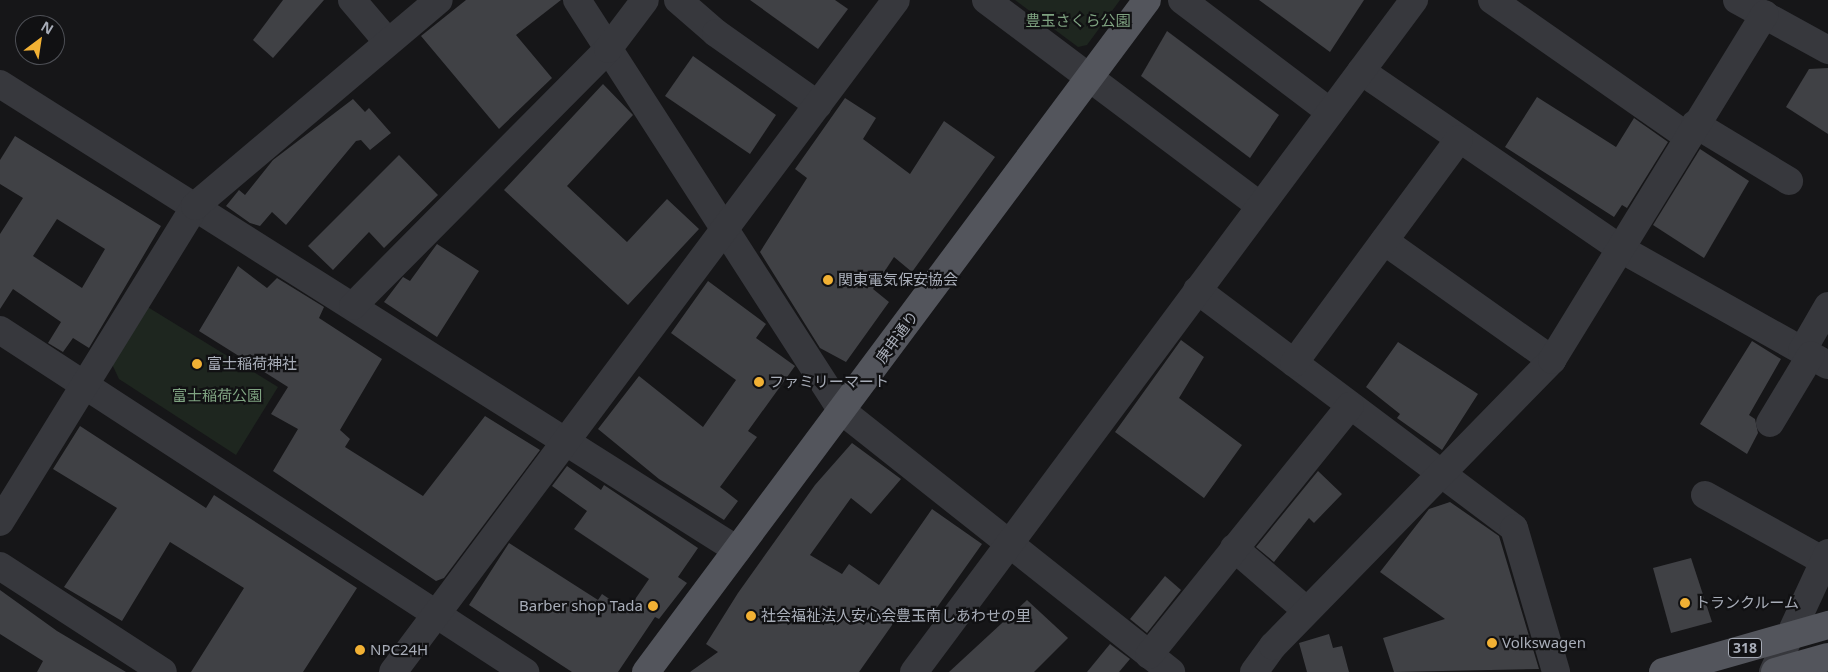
<!DOCTYPE html>
<meta charset="utf-8">
<style>
body{margin:0}
#map{position:relative;width:1828px;height:672px;overflow:hidden;background:#161618;font-family:"Noto Sans","Noto Sans JP",sans-serif}
div>[style]{position:absolute}
.green>*{inset:0;background:#1e261f}
.building>*{inset:0;background:#404145}
.minor>*{height:28px;margin:-14px;padding:0 14px;transform-origin:14px;border-radius:14px;background:#37383d}
.major>*{height:28px;margin:-14px;padding:0 14px;transform-origin:14px;border-radius:14px;background:#53555c}
.dots>*{width:14px;height:14px;translate:-50% -50%;box-sizing:border-box;border:2px solid #111113;border-radius:50%}
span{translate:-50% -50%;white-space:nowrap;text-align:center;line-height:1.15;-webkit-text-stroke:4.5px #111113;paint-order:stroke}
.shield-label span{padding:1px 4px;background:#111113;border:1px solid;border-radius:4px;-webkit-text-stroke-width:0}
.shield-label{font-size:14px;color:#a8adb8;font-weight:700}
.park-label{font-size:15px;color:#7fa381}
.poi-label{font-size:15px;color:#a8adb8}
.left{translate:0 -50%;text-align:left}
.right{translate:-100% -50%;text-align:right}
.street-label{font-size:15px;color:#a8adb8}
.north{position:absolute;left:15px;top:15px;width:50px;height:50px;box-sizing:border-box;background:#111113;border:1px solid #4d4f55;border-radius:50%;rotate:31deg;font-size:14px;font-weight:700;line-height:20px;text-align:center;color:#a8adb8}
.north::after{content:'';display:block;margin:auto;width:18px;height:22px;background:#f2b134;clip-path:polygon(50% 0,100% 100%,50% 72%,0 100%)}
</style>
<div id="map">
<div class="green">
<i style="clip-path:polygon(1015px 0,1120px 0,1087px 45px,1078px 47px)"></i>
<i style="clip-path:polygon(146px 306px,278px 387px,236px 455px,119px 379px,111px 362px)"></i>
</div>
<div class="building">
<i style="clip-path:polygon(283px 0,324px 0,273px 58px,253px 40px)"></i>
<i style="clip-path:polygon(466px 0,561px 0,516px 35px,552px 78px,499px 129px,421px 36px)"></i>
<i style="clip-path:polygon(750px 0,835px 0,848px 9px,818px 49px)"></i>
<i style="clip-path:polygon(1259px 0,1364px 0,1330px 52px)"></i>
<i style="clip-path:polygon(1167px 31px,1279px 115px,1250px 158px,1141px 76px)"></i>
<i style="clip-path:polygon(693px 56px,776px 115px,750px 154px,665px 96px)"></i>
<i style="clip-path:polygon(1828px 68px,1828px 134px,1786px 107px,1809px 69px)"></i>
<i style="clip-path:polygon(603px 84px,633px 115px,567px 186px,627px 242px,667px 199px,699px 229px,628px 305px,504px 190px)"></i>
<i style="clip-path:polygon(1537px 97px,1616px 147px,1634px 118px,1668px 142px,1627px 208px,1622px 205px,1614px 217px,1505px 147px)"></i>
<i style="clip-path:polygon(845px 98px,876px 118px,863px 139px,910px 174px,944px 121px,995px 157px,912px 272px,894px 257px,873px 289px,889px 302px,846px 362px,820px 348px,760px 252px,807px 178px,795px 169px)"></i>
<i style="clip-path:polygon(353px 99px,365px 112px,369px 108px,391px 133px,370px 150px,361px 140px,356px 141px,286px 225px,272px 212px,260px 226px,250px 223px,226px 206px,239px 190px,245px 195px,273px 160px)"></i>
<i style="clip-path:polygon(evenodd,15px 136px,161px 226px,89px 348px,73px 338px,63px 352px,48px 343px,61px 322px,13px 289px,0 309px,0 234px,23px 198px,0 184px,0 160px,15px 136px,57px 219px,105px 249px,82px 288px,33px 256px,57px 219px)"></i>
<i style="clip-path:polygon(1700px 149px,1749px 181px,1704px 258px,1653px 225px)"></i>
<i style="clip-path:polygon(399px 155px,438px 195px,384px 248px,369px 232px,333px 270px,308px 246px)"></i>
<i style="clip-path:polygon(437px 244px,479px 271px,437px 337px,384px 302px,403px 277px,410px 281px)"></i>
<i style="clip-path:polygon(238px 266px,267px 288px,277px 278px,324px 307px,319px 318px,382px 359px,340px 430px,350px 439px,345px 447px,423px 496px,485px 416px,540px 450px,444px 578px,436px 581px,273px 471px,298px 429px,271px 414px,288px 387px,199px 331px)"></i>
<i style="clip-path:polygon(708px 281px,766px 324px,756px 338px,795px 366px,748px 431px,757px 437px,720px 487px,738px 501px,724px 520px,659px 479px,598px 429px,639px 376px,703px 427px,736px 380px,671px 333px)"></i>
<i style="clip-path:polygon(1181px 340px,1204px 357px,1179px 398px,1242px 445px,1204px 498px,1115px 432px)"></i>
<i style="clip-path:polygon(1752px 341px,1781px 359px,1749px 415px,1755px 419px,1758px 433px,1747px 454px,1700px 424px)"></i>
<i style="clip-path:polygon(1398px 342px,1478px 394px,1442px 450px,1397px 418px,1400px 414px,1366px 387px)"></i>
<i style="clip-path:polygon(80px 426px,206px 508px,214px 495px,357px 588px,303px 672px,191px 672px,244px 588px,170px 542px,122px 621px,64px 587px,117px 508px,53px 469px)"></i>
<i style="clip-path:polygon(852px 443px,901px 479px,871px 514px,851px 498px,810px 555px,842px 574px,849px 564px,879px 585px,932px 509px,982px 544px,926px 623px,904px 608px,859px 672px,690px 672px,718px 652px,706px 644px,738px 593px,815px 485px)"></i>
<i style="clip-path:polygon(567px 466px,601px 490px,604px 485px,698px 548px,678px 577px,687px 583px,659px 619px,655px 617px,618px 672px,572px 672px,469px 605px,509px 543px,598px 600px,602px 594px,627px 611px,649px 579px,574px 529px,587px 511px,552px 486px)"></i>
<i style="clip-path:polygon(1318px 471px,1342px 494px,1314px 523px,1309px 518px,1274px 562px,1256px 547px)"></i>
<i style="clip-path:polygon(1450px 502px,1499px 536px,1539px 669px,1394px 672px,1383px 638px,1445px 619px,1380px 572px,1429px 509px)"></i>
<i style="clip-path:polygon(1691px 558px,1712px 622px,1671px 633px,1653px 568px)"></i>
<i style="clip-path:polygon(1165px 576px,1181px 590px,1147px 633px,1130px 619px)"></i>
<i style="clip-path:polygon(0 590px,57px 631px,126px 672px,37px 672px,43px 661px,0 634px)"></i>
<i style="clip-path:polygon(1027px 600px,1068px 638px,1034px 672px,949px 672px)"></i>
<i style="clip-path:polygon(1329px 634px,1333px 648px,1342px 646px,1349px 672px,1307px 672px,1299px 643px)"></i>
<i style="clip-path:polygon(1110px 644px,1130px 659px,1119px 672px,1087px 672px)"></i>
</div>
<div class="minor">
<i style="left:352px;top:0;width:54px;rotate:49.5deg"></i>
<i style="left:577px;top:0;width:489px;rotate:57.2deg"></i>
<i style="left:842px;top:411px;width:420px;rotate:38.4deg"></i>
<i style="left:678px;top:0;width:50px;rotate:41deg"></i>
<i style="left:716px;top:33px;width:125px;rotate:35.2deg"></i>
<i style="left:986px;top:0;width:343px;rotate:36.9deg"></i>
<i style="left:1182px;top:0;width:186px;rotate:37.1deg"></i>
<i style="left:1492px;top:0;width:238px;rotate:34.9deg"></i>
<i style="left:1737px;top:0;width:104px;rotate:28.8deg"></i>
<i style="left:1361px;top:71px;width:315px;rotate:34.4deg"></i>
<i style="left:1621px;top:249px;width:237px;rotate:29.3deg"></i>
<i style="left:0;top:84px;width:872px;rotate:32.3deg"></i>
<i style="left:1695px;top:124px;width:110px;rotate:31.2deg"></i>
<i style="left:1384px;top:241px;width:206px;rotate:35.3deg"></i>
<i style="left:1197px;top:290px;width:396px;rotate:36.9deg"></i>
<i style="left:1514px;top:528px;width:150px;rotate:73.7deg"></i>
<i style="left:353px;top:306px;width:362px;rotate:-45.2deg"></i>
<i style="left:608px;top:49px;width:61px;rotate:-52.9deg"></i>
<i style="left:0;top:330px;width:627px;rotate:33.08deg"></i>
<i style="left:1802px;top:351px;width:52px;rotate:-60deg"></i>
<i style="left:1294px;top:363px;width:278px;rotate:-53.6deg"></i>
<i style="left:1770px;top:423px;width:79px;rotate:-58.9deg"></i>
<i style="left:1705px;top:495px;width:136px;rotate:29deg"></i>
<i style="left:0;top:522px;width:371px;rotate:-58.3deg"></i>
<i style="left:195px;top:206px;width:319px;rotate:-40.2deg"></i>
<i style="left:1234px;top:548px;width:96px;rotate:40.8deg"></i>
<i style="left:0;top:566px;width:194px;rotate:33deg"></i>
<i style="left:1149px;top:655px;width:320px;rotate:-51.1deg"></i>
<i style="left:393px;top:672px;width:839px;rotate:-53.18deg"></i>
<i style="left:914px;top:672px;width:838px;rotate:-53.35deg"></i>
<i style="left:1254px;top:672px;width:32px;rotate:-54deg"></i>
<i style="left:1273px;top:646px;width:400px;rotate:-45.7deg"></i>
<i style="left:1552px;top:360px;width:406px;rotate:-58.4deg"></i>
<i style="left:1773px;top:672px;width:131px;rotate:-65.2deg"></i>
</div>
<div class="major">
<i style="left:646px;top:672px;width:838px;rotate:-53.29deg"></i>
<i style="left:1663px;top:672px;width:172px;rotate:-15.9deg"></i>
<i style="left:1775px;top:672px;width:55px;rotate:-15.8deg"></i>
</div>
<div class="dots">
<i style="left:828px;top:280px;background:#f2b134"></i>
<i style="left:197px;top:364px;background:#f2b134"></i>
<i style="left:759px;top:382px;background:#f2b134"></i>
<i style="left:1685px;top:603px;background:#f2b134"></i>
<i style="left:653px;top:606px;background:#f2b134"></i>
<i style="left:751px;top:616px;background:#f2b134"></i>
<i style="left:1492px;top:643px;background:#f2b134"></i>
<i style="left:360px;top:650px;background:#f2b134"></i>
</div>
<div class="shield-label">
<span style="left:1745px;top:648px">318</span>
</div>
<div class="park-label">
<span style="left:1078px;top:21px">豊玉さくら公園</span>
<span style="left:217px;top:396px">富士稲荷公園</span>
</div>
<div class="poi-label">
<span class="left" style="left:838px;top:280px">関東電気保安協会</span>
<span class="left" style="left:207px;top:364px">富士稲荷神社</span>
<span class="left" style="left:769px;top:382px">ファミリーマート</span>
<span class="left" style="left:1695px;top:603px">トランクルーム</span>
<span class="right" style="left:643px;top:606px">Barber shop Tada</span>
<span class="left" style="left:761px;top:616px">社会福祉法人安心会豊玉南しあわせの里</span>
<span class="left" style="left:1502px;top:643px">Volkswagen</span>
<span class="left" style="left:370px;top:650px">NPC24H</span>
</div>
<div class="street-label">
<span style="left:897px;top:337px;rotate:-54deg">庚申通り</span>
</div>
<div class="north">N</div>
</div>
